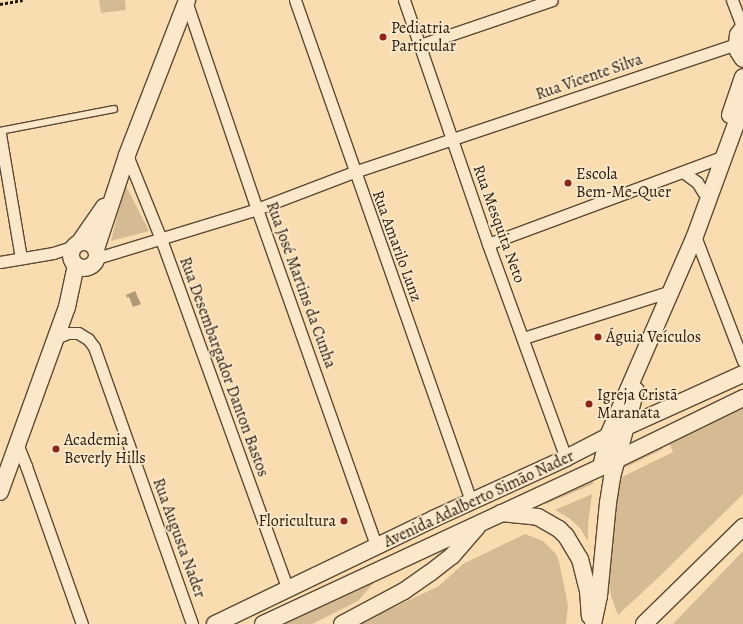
<!DOCTYPE html>
<meta charset="utf-8">
<style>
body{margin:0}
#map{position:relative;width:743px;height:624px;overflow:hidden;background:#f9dcaf;font-family:Alegreya,serif}
div>[style]{position:absolute}
.green>*{inset:0;background:#d5bb93}
.water>*{inset:0;background:#b19a77}
.path>*{height:2.5px;margin-top:-1.25px;transform-origin:0;background:repeating-linear-gradient(90deg,#261909 0 3px,transparent 0 5px)}
.roads{filter:drop-shadow(1px 0 #5b4a32) drop-shadow(-1px 0 #5b4a32) drop-shadow(0 1px #5b4a32) drop-shadow(0 -1px #5b4a32)}
.lane>*{height:5.5px;margin:-2.75px;padding:0 2.75px;transform-origin:2.75px;border-radius:2.75px;background:#fbe8cb}
.street>*{height:11px;margin:-5.5px;padding:0 5.5px;transform-origin:5.5px;border-radius:5.5px;background:#fbe8cb}
.secondary>*{height:16px;margin:-8px;padding:0 8px;transform-origin:8px;border-radius:8px;background:#fbe8cb}
.secondary>.ring{margin:-8px;padding:0;box-sizing:content-box;background:none;border:16px solid #fbe8cb;border-radius:50%}
.dots>*{width:11px;height:11px;translate:-50% -50%;box-sizing:border-box;border:2px solid #fbe8cb;border-radius:50%}
span{translate:-50% -50%;white-space:nowrap;text-align:center;line-height:1.15;-webkit-text-stroke:3.5px #fbe8cb;paint-order:stroke}
.poi-label{font-size:16px;color:#261909}
.left{translate:0 -50%;text-align:left}
.right{translate:-100% -50%;text-align:right}
.street-label{font-size:16px;color:#261909}
</style>
<div id="map">
<div class="green">
<i style="clip-path:polygon(99px 0,125px 0,126px 10px,101px 13px)"></i>
<i style="clip-path:polygon(125px 184px,149px 231px,111px 241px)"></i>
<i style="clip-path:polygon(743px 405px,743px 494px,662px 574px,618px 615px,611px 596px,608px 577px,616px 480px,673px 452px,668px 440px)"></i>
<i style="clip-path:polygon(660px 443px,663px 449px,618px 471px,621px 462px)"></i>
<i style="clip-path:polygon(593px 475px,593px 484px,546px 504px,539px 499px)"></i>
<i style="clip-path:polygon(592px 494px,588px 524px,588px 541px,580px 528px,569px 518px,555px 510px)"></i>
<i style="clip-path:polygon(525px 534px,543px 541px,556px 554px,559px 562px,568px 605px,566px 624px,359px 624px,439px 586px,463px 564px)"></i>
<i style="clip-path:polygon(743px 551px,743px 624px,673px 624px)"></i>
<i style="clip-path:polygon(382px 573px,358px 601px,312px 624px,274px 624px)"></i>
</div>
<div class="water">
<i style="clip-path:polygon(135px 291px,141px 304px,133px 307px,129px 297px,127px 298px,126px 295px)"></i>
</div>
<div class="path">
<i style="left:0;top:4px;width:23px;rotate:-10deg"></i>
</div>
<div class="roads">
<div class="lane">
<i style="left:0;top:131px;width:116px;rotate:-10.9deg"></i>
</div>
<div class="street">
<i style="left:295px;top:0;width:531px;rotate:70.64deg"></i>
<i style="left:404px;top:0;width:258px;rotate:71deg"></i>
<i style="left:488px;top:244px;width:228px;rotate:70deg"></i>
<i style="left:732px;top:0;width:30px;rotate:69deg"></i>
<i style="left:186px;top:1px;width:220px;rotate:71.2deg"></i>
<i style="left:257px;top:209px;width:359px;rotate:70.5deg"></i>
<i style="left:420px;top:45px;width:139px;rotate:-18.8deg"></i>
<i style="left:0;top:134px;width:126px;rotate:80.4deg"></i>
<i style="left:127px;top:155px;width:91px;rotate:68deg"></i>
<i style="left:161px;top:239px;width:373px;rotate:70.1deg"></i>
<i style="left:683px;top:172px;width:17px;rotate:36deg"></i>
<i style="left:697px;top:182px;width:12px;rotate:59deg"></i>
<i style="left:695px;top:236px;width:134px;rotate:69deg"></i>
<i style="left:488px;top:244px;width:252px;rotate:-20.4deg"></i>
<i style="left:97px;top:258px;width:167px;rotate:-17deg"></i>
<i style="left:257px;top:209px;width:104px;rotate:-20.9deg"></i>
<i style="left:354px;top:172px;width:404px;rotate:-18.5deg"></i>
<i style="left:0;top:262px;width:54px;rotate:-9.6deg"></i>
<i style="left:53px;top:253px;width:22px;rotate:-18deg"></i>
<i style="left:56px;top:338px;width:13px;rotate:-23deg"></i>
<i style="left:68px;top:333px;width:10px"></i>
<i style="left:78px;top:333px;width:12px;rotate:31deg"></i>
<i style="left:88px;top:339px;width:10px;rotate:53deg"></i>
<i style="left:94px;top:347px;width:294px;rotate:70.5deg"></i>
<i style="left:523px;top:338px;width:155px;rotate:-17.6deg"></i>
<i style="left:18px;top:446px;width:22px;rotate:68deg"></i>
<i style="left:26px;top:466px;width:168px;rotate:70.5deg"></i>
</div>
<div class="secondary">
<i style="left:743px;top:28px;width:9px;rotate:126deg"></i>
<i style="left:738px;top:35px;width:9px;rotate:96deg"></i>
<i style="left:737px;top:44px;width:7px;rotate:82deg"></i>
<i style="left:738px;top:51px;width:9px;rotate:58deg"></i>
<i style="left:730px;top:115px;width:40px;rotate:-71.1deg"></i>
<i class="ring" style="left:71px;top:242px;width:10px;height:10px"></i>
<i style="left:79px;top:243px;width:44px;rotate:-55.2deg"></i>
<i style="left:96px;top:249px;width:99px;rotate:-71.7deg"></i>
<i style="left:127px;top:155px;width:166px;rotate:-68.8deg"></i>
<i style="left:601px;top:467px;width:32px;rotate:-77deg"></i>
<i style="left:608px;top:436px;width:218px;rotate:-66.5deg"></i>
<i style="left:695px;top:236px;width:140px;rotate:-69.9deg"></i>
<i style="left:0;top:492px;width:197px;rotate:-70.1deg"></i>
<i style="left:67px;top:307px;width:43px;rotate:-77.9deg"></i>
<i style="left:501px;top:513px;width:37px;rotate:6deg"></i>
<i style="left:538px;top:517px;width:24px;rotate:30deg"></i>
<i style="left:559px;top:529px;width:10px;rotate:45deg"></i>
<i style="left:566px;top:536px;width:27px;rotate:59deg"></i>
<i style="left:580px;top:559px;width:32px;rotate:76deg"></i>
<i style="left:588px;top:590px;width:26px;rotate:86deg"></i>
<i style="left:215px;top:624px;width:242px;rotate:-25.7deg"></i>
<i style="left:433px;top:519px;width:146px;rotate:-24.6deg"></i>
<i style="left:566px;top:458px;width:68px;rotate:-27.3deg"></i>
<i style="left:626px;top:427px;width:128px;rotate:-24.4deg"></i>
<i style="left:263px;top:624px;width:391px;rotate:-24.9deg"></i>
<i style="left:618px;top:459px;width:139px;rotate:-26deg"></i>
<i style="left:342px;top:624px;width:70px;rotate:-28deg"></i>
<i style="left:404px;top:591px;width:32px;rotate:-35deg"></i>
<i style="left:430px;top:573px;width:28px;rotate:-38deg"></i>
<i style="left:452px;top:556px;width:38px;rotate:-49deg"></i>
<i style="left:593px;top:624px;width:29px;rotate:-78deg"></i>
<i style="left:599px;top:596px;width:93px;rotate:-84.5deg"></i>
<i style="left:608px;top:503px;width:26px;rotate:-81deg"></i>
<i style="left:612px;top:477px;width:90px;rotate:-74.6deg"></i>
<i style="left:644px;top:624px;width:139px;rotate:-44.4deg"></i>
</div>
</div>
<div class="dots">
<i style="left:383px;top:37px;background:#8f2418"></i>
<i style="left:568px;top:183px;background:#8f2418"></i>
<i style="left:598px;top:337px;background:#8f2418"></i>
<i style="left:589px;top:404px;background:#8f2418"></i>
<i style="left:56px;top:449px;background:#8f2418"></i>
<i style="left:344px;top:521px;background:#8f2418"></i>
</div>
<div class="poi-label">
<span class="left" style="left:391px;top:37px">Pediatria<br>Particular</span>
<span class="left" style="left:576px;top:183px">Escola<br>Bem-Me-Quer</span>
<span class="left" style="left:606px;top:337px">Águia Veículos</span>
<span class="left" style="left:597px;top:404px">Igreja Cristã<br>Maranata</span>
<span class="left" style="left:64px;top:449px">Academia<br>Beverly Hills</span>
<span class="right" style="left:336px;top:521px">Floricultura</span>
</div>
<div class="street-label">
<span style="left:589px;top:77px;rotate:-19deg">Rua Vicente Silva</span>
<span style="left:499px;top:224px;rotate:70deg">Rua Mesquita Neto</span>
<span style="left:397px;top:246px;rotate:70deg">Rua Amarilo Lunz</span>
<span style="left:301px;top:285px;rotate:70deg">Rua José Martins da Cunha</span>
<span style="left:224px;top:367px;rotate:70deg">Rua Desembargador Danton Bastos</span>
<span style="left:479px;top:499px;rotate:-25deg">Avenida Adalberto Simão Nader</span>
<span style="left:179px;top:538px;rotate:70deg">Rua Augusta Nader</span>
</div>
</div>
